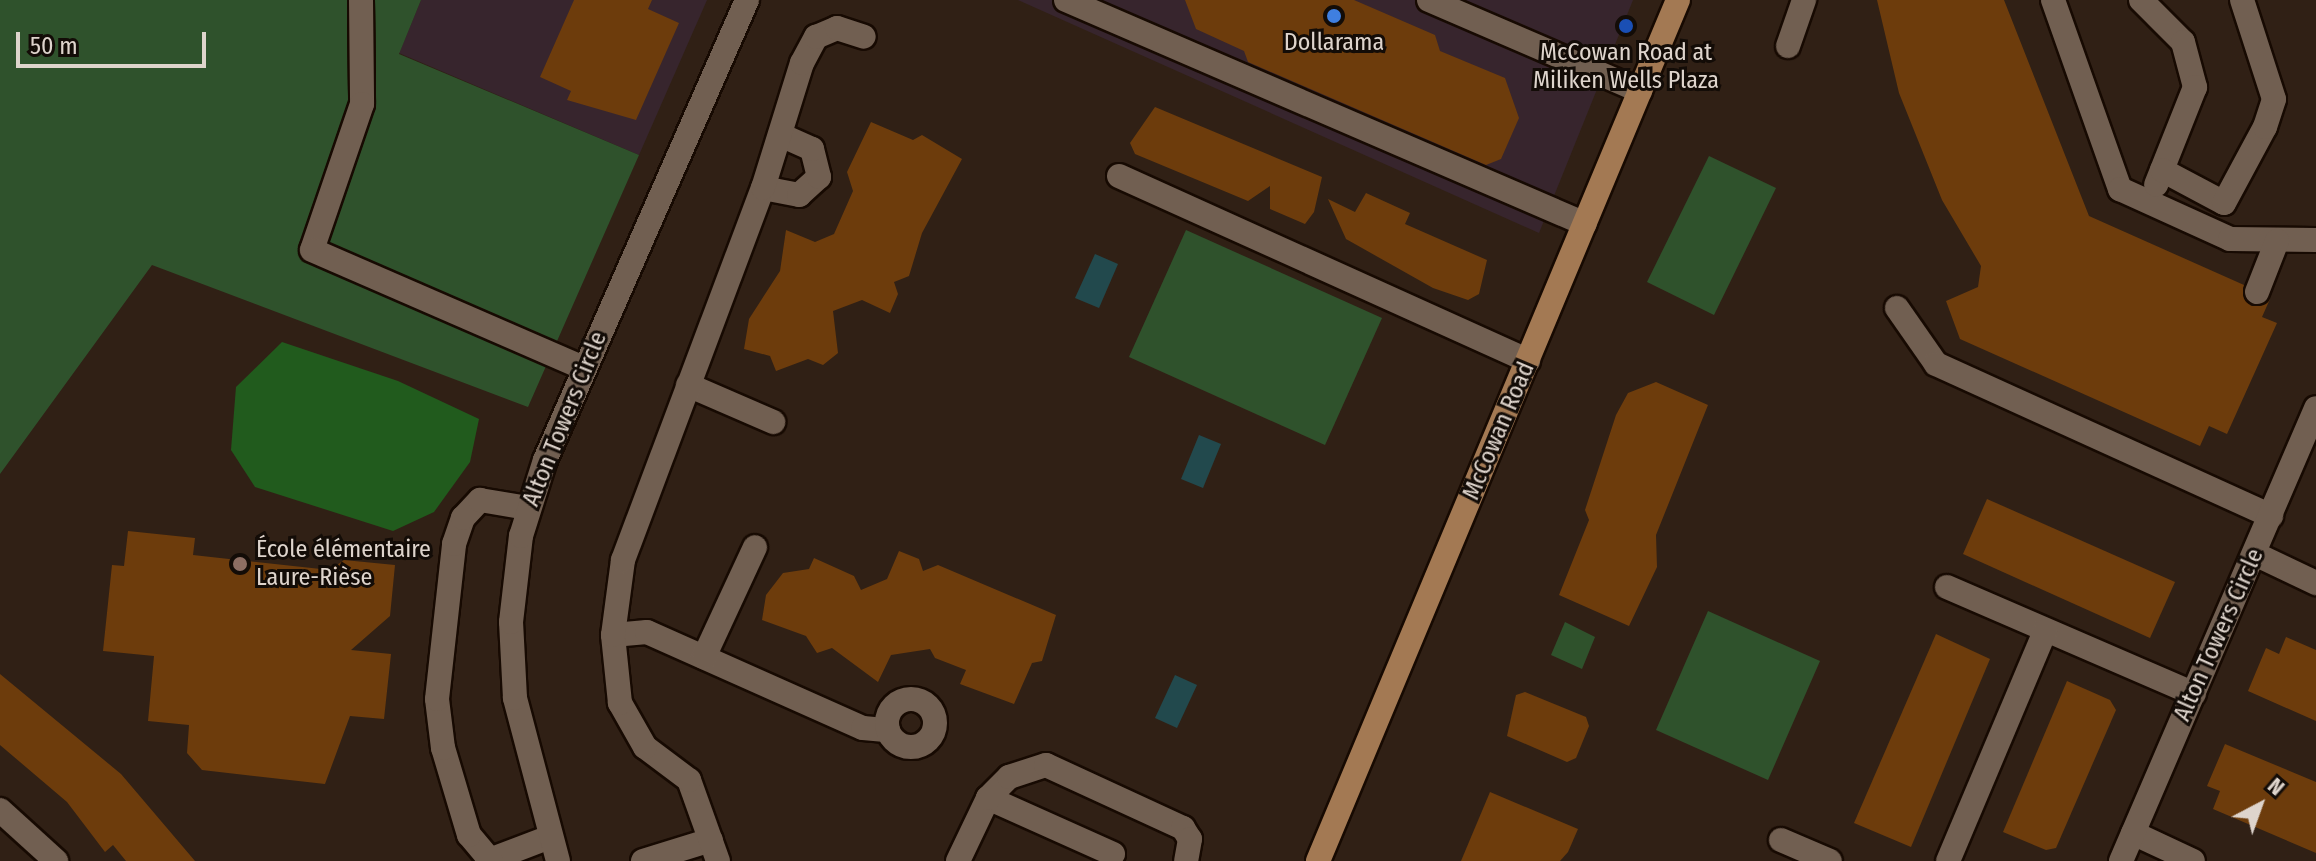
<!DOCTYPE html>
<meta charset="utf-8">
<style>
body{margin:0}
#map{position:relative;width:2316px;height:861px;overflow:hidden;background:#302015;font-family:"Fira Sans Condensed",sans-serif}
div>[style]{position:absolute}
.commercial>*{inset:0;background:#37252d}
.green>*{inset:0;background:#2f522c}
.forest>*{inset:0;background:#215b1d}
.water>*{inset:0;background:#22494d}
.building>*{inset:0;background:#6d3c0c}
.roads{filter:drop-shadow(2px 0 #170a02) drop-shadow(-2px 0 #170a02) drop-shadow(0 2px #170a02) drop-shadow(0 -2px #170a02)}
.minor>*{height:24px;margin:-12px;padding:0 12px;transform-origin:12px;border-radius:12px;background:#715f51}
.minor>.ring{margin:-12px;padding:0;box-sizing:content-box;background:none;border:24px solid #715f51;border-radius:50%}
.major>*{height:24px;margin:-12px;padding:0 12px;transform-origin:12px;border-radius:12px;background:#a37953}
.dots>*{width:22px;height:22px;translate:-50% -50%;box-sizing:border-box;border:4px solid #130c07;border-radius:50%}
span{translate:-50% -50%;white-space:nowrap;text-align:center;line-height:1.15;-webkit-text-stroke:6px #130c07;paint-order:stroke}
.poi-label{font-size:24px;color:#ded4cc}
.left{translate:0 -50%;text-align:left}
.street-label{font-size:24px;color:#ded4cc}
.north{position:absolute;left:2220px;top:765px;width:80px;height:80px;-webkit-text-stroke:6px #130c07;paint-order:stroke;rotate:41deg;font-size:22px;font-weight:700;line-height:32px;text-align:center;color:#ded4cc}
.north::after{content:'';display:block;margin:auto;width:28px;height:36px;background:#ded4cc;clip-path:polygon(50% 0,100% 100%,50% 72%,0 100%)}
.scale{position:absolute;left:16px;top:32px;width:190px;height:36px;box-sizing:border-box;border:4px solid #ded4cc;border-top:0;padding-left:10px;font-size:24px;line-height:28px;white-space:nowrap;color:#ded4cc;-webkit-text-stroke:6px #130c07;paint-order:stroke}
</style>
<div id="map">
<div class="commercial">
<i style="clip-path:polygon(421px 0,707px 0,639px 155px,399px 53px)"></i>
<i style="clip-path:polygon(1018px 0,1633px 0,1539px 233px)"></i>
</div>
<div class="green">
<i style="clip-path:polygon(0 0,421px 0,399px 54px,639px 155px,528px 407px,152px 265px,0 474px)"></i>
<i style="clip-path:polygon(1709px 156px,1776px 188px,1714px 315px,1647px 282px)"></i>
<i style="clip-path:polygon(1186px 230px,1382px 318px,1325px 445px,1129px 357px)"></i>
<i style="clip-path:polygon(1708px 611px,1820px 661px,1768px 780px,1656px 730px)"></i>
<i style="clip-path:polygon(1565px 622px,1595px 637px,1582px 669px,1551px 655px)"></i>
</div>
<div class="forest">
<i style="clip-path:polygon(282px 342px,398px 381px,479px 419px,470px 462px,434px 512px,393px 531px,255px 487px,231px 450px,236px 387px)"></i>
</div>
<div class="water">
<i style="clip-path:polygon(1095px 254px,1118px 264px,1099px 308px,1075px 298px)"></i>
<i style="clip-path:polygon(1199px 435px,1221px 444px,1203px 488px,1181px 479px)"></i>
<i style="clip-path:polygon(1175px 675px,1197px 685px,1177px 728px,1155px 718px)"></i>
</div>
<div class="building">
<i style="clip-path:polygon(574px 0,652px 0,648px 9px,679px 23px,636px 120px,567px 100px,571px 91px,540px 77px)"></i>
<i style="clip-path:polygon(1185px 0,1354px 0,1435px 35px,1440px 51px,1505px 78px,1519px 118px,1501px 159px,1486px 165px,1248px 62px,1244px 51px,1196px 29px)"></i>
<i style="clip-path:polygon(1877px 0,2004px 0,2089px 216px,2244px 285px,2251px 306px,2270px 299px,2262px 317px,2277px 323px,2227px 434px,2209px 426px,2200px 446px,1960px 339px,1946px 301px,1978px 287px,1981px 266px,1942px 200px,1899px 93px)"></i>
<i style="clip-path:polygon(1155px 107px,1322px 177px,1314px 212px,1305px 224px,1270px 209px,1270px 186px,1248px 201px,1135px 154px,1130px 143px)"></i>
<i style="clip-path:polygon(871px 122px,913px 140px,922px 135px,962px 159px,922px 233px,909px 276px,894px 282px,898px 294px,890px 313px,862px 300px,833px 311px,838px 353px,823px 365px,808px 359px,776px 371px,770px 356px,744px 349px,749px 319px,780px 271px,786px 230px,815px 242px,834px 234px,853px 191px,847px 172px)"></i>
<i style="clip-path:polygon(1366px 193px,1410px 213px,1405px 224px,1487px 260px,1479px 294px,1468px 300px,1433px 288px,1346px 239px,1328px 199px,1355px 212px)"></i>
<i style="clip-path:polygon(1656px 382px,1708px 405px,1656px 535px,1657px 567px,1629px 626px,1559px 595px,1589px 520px,1585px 510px,1616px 415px,1628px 393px)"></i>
<i style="clip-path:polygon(1987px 499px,2175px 582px,2150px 638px,1963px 554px)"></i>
<i style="clip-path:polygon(128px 531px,195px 538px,193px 555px,330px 570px,344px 560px,395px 565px,390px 616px,351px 650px,391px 654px,384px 719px,350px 716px,325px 784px,202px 770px,187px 753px,189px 725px,148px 721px,154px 656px,103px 651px,112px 565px,124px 566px)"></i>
<i style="clip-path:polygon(899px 551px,919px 559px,923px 571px,938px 565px,1056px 615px,1042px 661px,1032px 663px,1014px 704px,960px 684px,966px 670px,935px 658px,930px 649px,891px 655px,878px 682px,832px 648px,817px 653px,806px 636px,762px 620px,766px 595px,783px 573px,809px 569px,814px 558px,854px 576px,861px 590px,887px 579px)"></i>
<i style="clip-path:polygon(1936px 634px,1990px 659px,1911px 847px,1854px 823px)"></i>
<i style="clip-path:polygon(2286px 637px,2316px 650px,2316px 721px,2248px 691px,2266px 648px,2279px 654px)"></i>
<i style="clip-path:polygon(0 674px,121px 774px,195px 861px,126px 861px,113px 845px,105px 852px,67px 802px,0 745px)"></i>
<i style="clip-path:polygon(2067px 681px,2110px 700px,2116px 710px,2056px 848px,2046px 850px,2003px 832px)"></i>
<i style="clip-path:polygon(1525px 692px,1586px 717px,1589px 726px,1576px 758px,1567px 762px,1507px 736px,1516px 695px)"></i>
<i style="clip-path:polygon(2225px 744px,2316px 782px,2316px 853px,2213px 809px,2220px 791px,2207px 786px)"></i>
<i style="clip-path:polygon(1490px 792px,1578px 829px,1568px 852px,1560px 861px,1461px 861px)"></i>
</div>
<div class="roads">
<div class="minor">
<i style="left:361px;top:0;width:104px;rotate:89.4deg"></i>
<i style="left:362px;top:104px;width:154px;rotate:108.9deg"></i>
<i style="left:312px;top:250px;width:296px;rotate:23.5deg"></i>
<i style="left:1066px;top:0;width:565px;rotate:23.34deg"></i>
<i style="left:1429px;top:0;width:230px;rotate:23.3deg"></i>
<i style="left:2053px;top:0;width:201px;rotate:70.5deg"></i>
<i style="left:2120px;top:189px;width:121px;rotate:24.4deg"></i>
<i style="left:2230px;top:239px;width:86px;rotate:0.7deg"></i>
<i style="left:2141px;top:0;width:59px;rotate:45deg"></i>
<i style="left:2183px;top:42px;width:47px;rotate:75.1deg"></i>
<i style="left:2195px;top:87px;width:105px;rotate:111.7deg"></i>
<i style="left:1788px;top:46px;width:49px;rotate:-70.8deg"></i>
<i style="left:2162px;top:170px;width:70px;rotate:28deg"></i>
<i style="left:2224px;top:203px;width:86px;rotate:-61.7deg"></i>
<i style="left:2265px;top:127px;width:29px;rotate:-72deg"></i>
<i style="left:2274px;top:99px;width:104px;rotate:-107.9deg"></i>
<i style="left:1119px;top:176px;width:449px;rotate:24.3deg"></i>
<i style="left:763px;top:188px;width:37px;rotate:11deg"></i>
<i style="left:799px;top:195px;width:27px;rotate:-42deg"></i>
<i style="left:819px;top:177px;width:29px;rotate:-104deg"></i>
<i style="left:812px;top:149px;width:35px;rotate:-156deg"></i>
<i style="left:2257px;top:292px;width:55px;rotate:-68.6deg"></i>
<i style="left:1897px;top:308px;width:68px;rotate:55.1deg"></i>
<i style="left:1936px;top:364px;width:368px;rotate:24.4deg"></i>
<i style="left:688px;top:385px;width:93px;rotate:23.5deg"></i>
<i style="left:2255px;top:554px;width:68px;rotate:25.4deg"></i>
<i style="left:1947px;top:587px;width:269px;rotate:23.4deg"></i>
<i style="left:613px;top:635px;width:34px;rotate:-5deg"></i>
<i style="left:647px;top:632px;width:236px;rotate:24deg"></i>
<i style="left:863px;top:728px;width:25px;rotate:5deg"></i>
<i style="left:704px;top:657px;width:121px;rotate:-65.1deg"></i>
<i class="ring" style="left:887px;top:699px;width:24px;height:24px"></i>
<i style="left:988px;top:798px;width:137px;rotate:24.1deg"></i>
<i style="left:0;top:810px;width:76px;rotate:42.3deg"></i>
<i style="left:2133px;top:833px;width:66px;rotate:25deg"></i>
<i style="left:1781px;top:840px;width:53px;rotate:23.2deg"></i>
<i style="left:487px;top:861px;width:67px;rotate:-20.9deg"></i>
<i style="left:491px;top:861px;width:34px;rotate:-130deg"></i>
<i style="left:469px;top:835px;width:91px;rotate:-106.6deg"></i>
<i style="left:443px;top:748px;width:49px;rotate:-97deg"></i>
<i style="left:437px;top:699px;width:156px;rotate:-83.7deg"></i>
<i style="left:454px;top:544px;width:28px;rotate:-71deg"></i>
<i style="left:463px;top:518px;width:25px;rotate:-47deg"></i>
<i style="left:480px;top:500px;width:49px;rotate:9.5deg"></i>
<i style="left:558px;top:861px;width:169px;rotate:-104.8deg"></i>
<i style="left:515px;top:698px;width:76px;rotate:-93deg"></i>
<i style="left:511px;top:622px;width:87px;rotate:-83.4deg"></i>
<i style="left:521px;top:536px;width:80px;rotate:-72.5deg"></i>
<i style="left:545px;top:460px;width:502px;rotate:-66.29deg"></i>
<i style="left:643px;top:861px;width:71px;rotate:-17.2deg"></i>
<i style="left:718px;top:861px;width:86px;rotate:-109.7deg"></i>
<i style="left:689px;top:780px;width:55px;rotate:-143.1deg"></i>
<i style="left:645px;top:747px;width:51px;rotate:-119.6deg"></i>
<i style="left:620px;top:703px;width:68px;rotate:-95.9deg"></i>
<i style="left:613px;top:635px;width:76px;rotate:-82.4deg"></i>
<i style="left:623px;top:560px;width:397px;rotate:-69.4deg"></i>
<i style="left:763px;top:188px;width:131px;rotate:-72.7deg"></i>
<i style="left:802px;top:63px;width:30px;rotate:-62deg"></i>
<i style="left:816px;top:37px;width:23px;rotate:-23deg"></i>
<i style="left:837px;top:28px;width:28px;rotate:18deg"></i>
<i style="left:958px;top:861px;width:70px;rotate:-64.5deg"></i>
<i style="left:988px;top:798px;width:30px;rotate:-45deg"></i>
<i style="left:1009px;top:777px;width:39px;rotate:-18deg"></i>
<i style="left:1046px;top:765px;width:151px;rotate:24.7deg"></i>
<i style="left:1183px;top:828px;width:13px;rotate:58deg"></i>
<i style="left:1190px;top:839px;width:22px;rotate:100deg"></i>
<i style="left:1948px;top:861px;width:250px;rotate:-67.1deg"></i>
<i style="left:2121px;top:861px;width:493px;rotate:-66.7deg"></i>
</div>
<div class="major">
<i style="left:1318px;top:861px;width:933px;rotate:-67.31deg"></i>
</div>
</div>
<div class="dots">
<i style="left:1334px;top:16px;background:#3f7fe0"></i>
<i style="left:1626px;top:26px;background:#1a4fb4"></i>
<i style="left:240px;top:564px;background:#8d6e63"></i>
</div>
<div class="poi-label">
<span style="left:1334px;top:43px">Dollarama</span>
<span style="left:1626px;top:67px">McCowan Road at<br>Miliken Wells Plaza</span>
<span class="left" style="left:256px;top:564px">École élémentaire<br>Laure-Rièse</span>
</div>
<div class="street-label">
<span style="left:565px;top:419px;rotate:-68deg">Alton Towers Circle</span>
<span style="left:1499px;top:431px;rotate:-67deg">McCowan Road</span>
<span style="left:2219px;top:635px;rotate:-66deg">Alton Towers Circle</span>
</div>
<div class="north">N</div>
<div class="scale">50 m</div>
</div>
